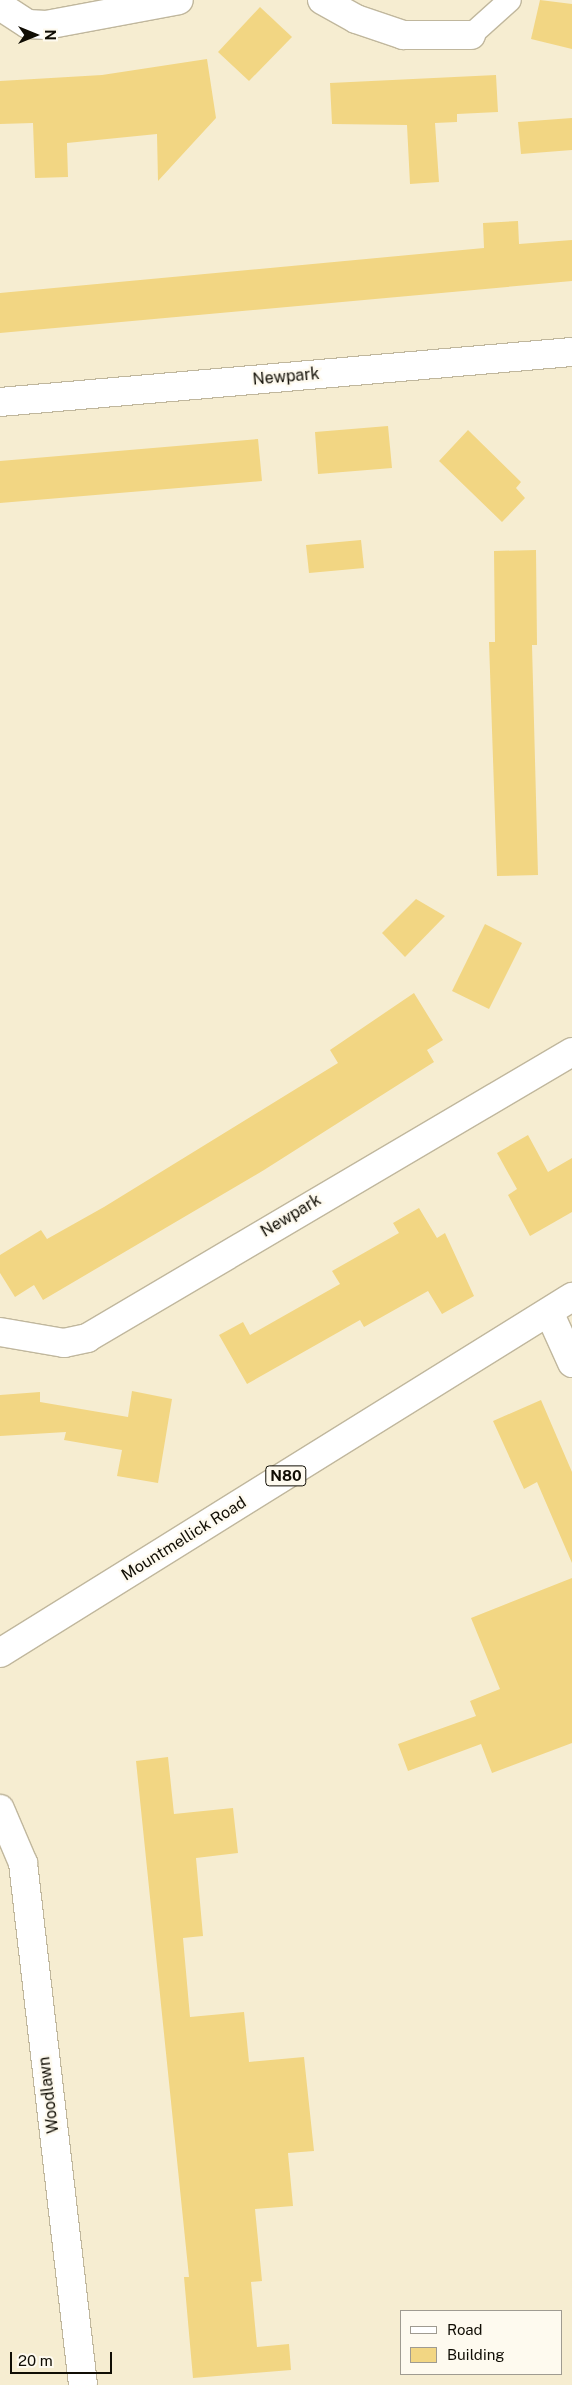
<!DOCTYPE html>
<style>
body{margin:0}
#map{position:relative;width:572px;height:2385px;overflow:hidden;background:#f6edd1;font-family:"Public Sans",sans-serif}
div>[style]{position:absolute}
.building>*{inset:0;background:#f2d683}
.roads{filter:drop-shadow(1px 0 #c0b79d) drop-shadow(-1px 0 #c0b79d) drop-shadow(0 1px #c0b79d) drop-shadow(0 -1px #c0b79d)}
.pedestrian>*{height:22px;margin:-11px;padding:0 11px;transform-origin:11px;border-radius:11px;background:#fff}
.minor>*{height:28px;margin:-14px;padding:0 14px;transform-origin:14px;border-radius:14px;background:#fff}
.tertiary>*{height:28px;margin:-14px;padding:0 14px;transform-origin:14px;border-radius:14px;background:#fff}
.primary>*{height:28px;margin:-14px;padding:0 14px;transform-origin:14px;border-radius:14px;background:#fff}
span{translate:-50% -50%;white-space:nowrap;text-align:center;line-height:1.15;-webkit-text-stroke:4.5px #fefaef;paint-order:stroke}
.shield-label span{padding:1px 4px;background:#fefaef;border:1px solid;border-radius:4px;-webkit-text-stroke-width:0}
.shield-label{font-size:15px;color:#100d04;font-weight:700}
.street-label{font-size:16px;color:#100d04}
.legend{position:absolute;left:400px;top:2310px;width:162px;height:65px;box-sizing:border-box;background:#fefaef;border:1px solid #9f9b91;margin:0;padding:6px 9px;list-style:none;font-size:15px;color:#100d04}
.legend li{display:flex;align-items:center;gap:10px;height:25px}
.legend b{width:25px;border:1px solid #9f9b91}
.north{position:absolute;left:10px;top:10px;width:50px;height:50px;-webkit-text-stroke:4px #fefaef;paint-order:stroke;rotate:90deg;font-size:14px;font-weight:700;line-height:20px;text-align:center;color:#100d04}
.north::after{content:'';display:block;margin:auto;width:18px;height:22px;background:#100d04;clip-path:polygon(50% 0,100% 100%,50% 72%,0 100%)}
.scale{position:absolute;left:10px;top:2352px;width:102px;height:22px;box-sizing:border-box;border:2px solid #100d04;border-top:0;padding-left:6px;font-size:15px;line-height:18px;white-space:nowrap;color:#100d04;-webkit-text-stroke:4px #fefaef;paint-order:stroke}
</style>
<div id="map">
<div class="building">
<i style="clip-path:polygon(540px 0,572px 4px,572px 49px,531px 39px)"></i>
<i style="clip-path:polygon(260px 7px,292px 37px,249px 81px,218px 52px)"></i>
<i style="clip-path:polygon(207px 59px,216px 118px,158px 181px,157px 134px,67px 143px,68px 177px,35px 178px,33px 123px,0 124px,0 81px,102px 75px)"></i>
<i style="clip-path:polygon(496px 75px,498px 112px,457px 114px,457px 122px,435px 123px,439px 182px,410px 184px,407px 125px,332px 124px,330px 83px)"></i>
<i style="clip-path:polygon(572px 118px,572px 150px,521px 154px,518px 122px)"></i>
<i style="clip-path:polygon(518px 221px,519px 244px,572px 240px,572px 281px,0 333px,0 293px,484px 248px,483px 223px)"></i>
<i style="clip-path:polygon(388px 426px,392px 468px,318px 474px,315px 432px)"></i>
<i style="clip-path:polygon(468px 430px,521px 482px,516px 488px,525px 498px,502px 522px,439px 461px)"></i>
<i style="clip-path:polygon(258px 439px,262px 481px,0 503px,0 461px)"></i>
<i style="clip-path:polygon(361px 540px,364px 568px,309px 573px,306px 545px)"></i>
<i style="clip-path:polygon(536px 550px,537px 645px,532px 645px,538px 875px,497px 876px,489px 642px,495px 642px,494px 551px)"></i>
<i style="clip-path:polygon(416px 899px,445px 916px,405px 957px,382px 933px)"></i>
<i style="clip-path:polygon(485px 924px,522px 943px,489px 1009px,452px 991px)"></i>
<i style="clip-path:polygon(414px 993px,443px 1040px,427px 1050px,434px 1062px,264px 1170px,43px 1300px,34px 1285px,15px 1297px,0 1273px,0 1255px,41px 1230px,47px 1239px,104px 1207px,338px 1063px,330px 1050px)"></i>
<i style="clip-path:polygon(528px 1135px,548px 1172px,572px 1158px,572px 1212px,530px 1236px,508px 1195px,517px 1189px,497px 1153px)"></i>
<i style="clip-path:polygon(419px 1208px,437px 1238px,445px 1233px,474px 1296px,442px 1314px,428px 1291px,364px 1327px,360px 1320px,247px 1384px,219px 1335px,243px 1322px,250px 1335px,340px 1284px,332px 1271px,399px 1233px,393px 1223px)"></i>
<i style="clip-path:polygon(132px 1391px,172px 1399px,158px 1483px,117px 1476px,122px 1450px,64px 1440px,66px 1432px,0 1436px,0 1395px,40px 1392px,40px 1402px,128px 1417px)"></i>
<i style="clip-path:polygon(541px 1400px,572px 1472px,572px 1563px,537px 1482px,524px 1489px,493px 1421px)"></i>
<i style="clip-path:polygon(572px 1578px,572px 1743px,492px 1773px,481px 1744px,408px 1771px,398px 1744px,476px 1716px,470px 1701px,500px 1689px,471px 1618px)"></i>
<i style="clip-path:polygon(168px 1757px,174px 1814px,233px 1808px,238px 1853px,196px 1858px,203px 1936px,183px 1938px,190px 2017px,244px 2012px,249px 2062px,304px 2057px,314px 2151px,288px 2153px,293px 2206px,255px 2209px,262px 2281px,251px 2282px,257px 2347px,289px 2344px,291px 2370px,193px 2378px,184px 2277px,189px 2277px,136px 1761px)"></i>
</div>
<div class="roads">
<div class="pedestrian">
<i style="left:471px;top:35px;width:52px;rotate:-41.9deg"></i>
</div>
<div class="minor">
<i style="left:322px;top:0;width:39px;rotate:29deg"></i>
<i style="left:356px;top:19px;width:50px;rotate:18.8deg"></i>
<i style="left:403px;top:35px;width:68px"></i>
<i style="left:0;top:6px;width:33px;rotate:33deg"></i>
<i style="left:28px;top:24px;width:18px;rotate:3deg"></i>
<i style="left:46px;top:25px;width:135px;rotate:-10.6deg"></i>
<i style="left:0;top:402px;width:574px;rotate:-5deg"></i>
<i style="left:0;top:1332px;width:65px;rotate:9.8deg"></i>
<i style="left:64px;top:1343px;width:24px;rotate:-12deg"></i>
<i style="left:87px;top:1338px;width:563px;rotate:-30.53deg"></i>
<i style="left:0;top:1809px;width:59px;rotate:66.9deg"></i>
<i style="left:23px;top:1863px;width:525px;rotate:83.44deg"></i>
</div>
<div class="tertiary">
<i style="left:549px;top:1312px;width:56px;rotate:65.7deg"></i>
</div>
<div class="primary">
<i style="left:0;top:1653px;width:674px;rotate:-31.9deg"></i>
</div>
</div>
<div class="shield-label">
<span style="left:286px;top:1476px">N80</span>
</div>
<div class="street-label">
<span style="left:286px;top:377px;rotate:-5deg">Newpark</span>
<span style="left:291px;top:1216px;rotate:-31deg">Newpark</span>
<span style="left:184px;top:1539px;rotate:-32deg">Mountmellick Road</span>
<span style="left:49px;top:2095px;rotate:-97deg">Woodlawn</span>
</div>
<ul class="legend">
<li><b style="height:6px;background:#fff"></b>Road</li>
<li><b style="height:14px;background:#f2d683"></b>Building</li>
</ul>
<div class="north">N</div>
<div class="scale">20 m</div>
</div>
